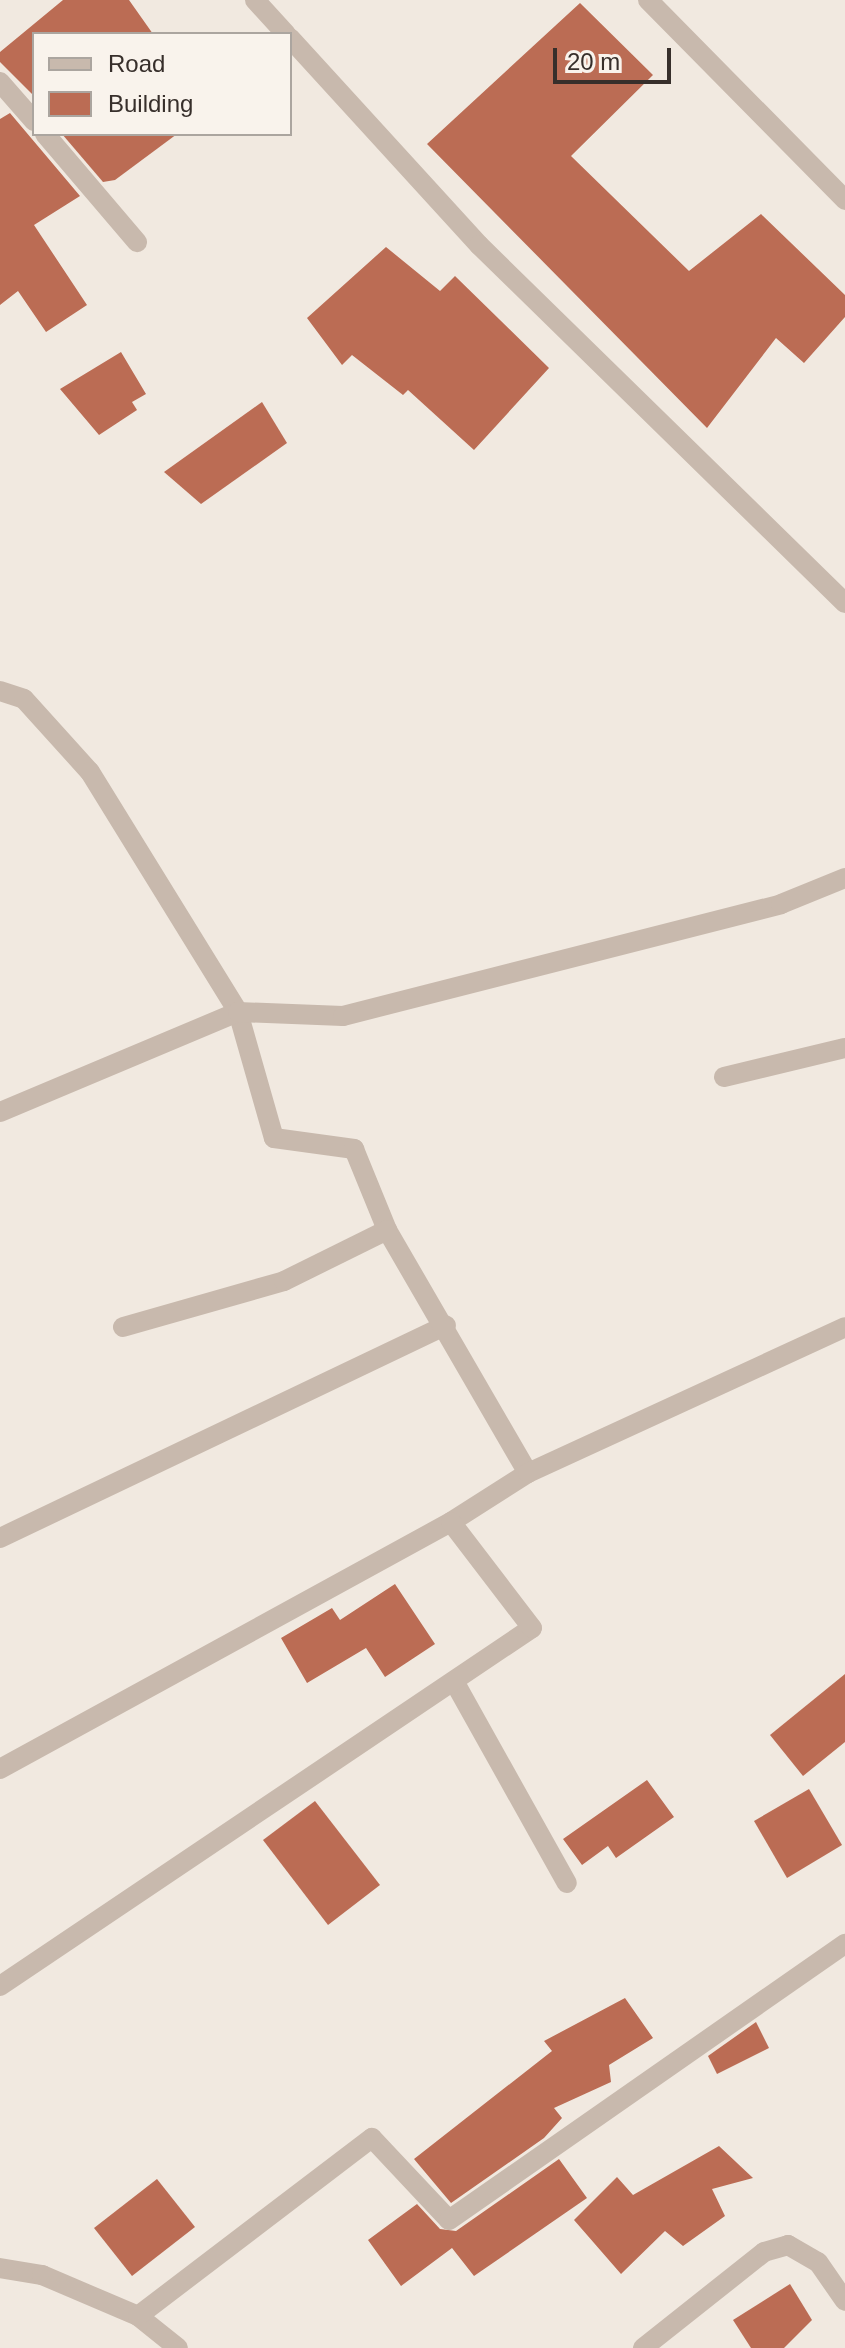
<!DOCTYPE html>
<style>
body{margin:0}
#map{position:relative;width:845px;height:2348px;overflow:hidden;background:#f1e9e0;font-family:Arial,sans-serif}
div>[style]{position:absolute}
.building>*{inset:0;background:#bb6c54}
.service>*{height:20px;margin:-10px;padding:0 10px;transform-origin:10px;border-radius:10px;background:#c8b9ad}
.minor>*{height:20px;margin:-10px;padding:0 10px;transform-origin:10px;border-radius:10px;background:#c8b9ad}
span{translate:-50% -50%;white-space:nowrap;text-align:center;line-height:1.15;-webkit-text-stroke:8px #f9f3ec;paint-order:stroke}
.legend{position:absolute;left:32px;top:32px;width:260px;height:104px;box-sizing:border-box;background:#f9f3ec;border:2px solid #aba59f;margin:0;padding:10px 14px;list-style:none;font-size:24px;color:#372f2b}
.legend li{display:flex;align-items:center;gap:16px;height:40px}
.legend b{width:40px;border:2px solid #aba59f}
.scale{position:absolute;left:553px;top:48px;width:118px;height:36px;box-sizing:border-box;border:4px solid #372f2b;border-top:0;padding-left:10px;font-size:24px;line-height:28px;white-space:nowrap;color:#372f2b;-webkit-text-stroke:6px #f9f3ec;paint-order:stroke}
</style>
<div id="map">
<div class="building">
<i style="clip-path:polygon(63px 0,129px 0,153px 34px,34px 34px,34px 96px,0 62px,0 52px)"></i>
<i style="clip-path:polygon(580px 3px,653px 75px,571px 156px,689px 271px,761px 214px,845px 295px,845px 317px,804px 363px,776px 338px,707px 428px,427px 144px)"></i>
<i style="clip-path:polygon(10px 113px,80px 196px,34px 225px,87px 305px,46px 332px,18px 291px,0 305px,0 119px)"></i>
<i style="clip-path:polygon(62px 134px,177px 134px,115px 180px,103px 182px)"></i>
<i style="clip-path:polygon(386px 247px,440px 291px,455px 276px,549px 368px,474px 450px,408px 390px,403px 395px,352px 355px,342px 365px,307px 318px)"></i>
<i style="clip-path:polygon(121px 352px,146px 394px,132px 402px,137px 410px,99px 435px,60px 389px)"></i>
<i style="clip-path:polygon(262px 402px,287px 443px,201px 504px,164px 472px)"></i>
<i style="clip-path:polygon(395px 1584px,435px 1644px,385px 1677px,366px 1648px,307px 1683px,281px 1638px,332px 1608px,340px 1620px)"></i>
<i style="clip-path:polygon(845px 1674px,845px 1742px,803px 1776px,770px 1735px)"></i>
<i style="clip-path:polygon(647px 1780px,674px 1817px,616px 1858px,608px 1846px,582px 1865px,563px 1839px)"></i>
<i style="clip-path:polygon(809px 1789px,842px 1845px,787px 1878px,754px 1821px)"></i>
<i style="clip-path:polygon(315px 1801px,380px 1885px,328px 1925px,263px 1840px)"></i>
<i style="clip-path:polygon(625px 1998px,653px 2038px,609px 2065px,611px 2082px,554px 2108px,562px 2118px,544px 2138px,451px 2203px,414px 2159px,552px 2051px,544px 2041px)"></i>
<i style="clip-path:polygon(756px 2022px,769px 2048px,717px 2074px,708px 2056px)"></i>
<i style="clip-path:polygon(719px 2146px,753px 2178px,712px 2189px,725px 2216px,683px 2246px,665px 2231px,621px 2274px,574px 2220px,617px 2177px,633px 2195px)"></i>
<i style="clip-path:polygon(559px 2159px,587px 2198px,474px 2276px,452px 2248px,401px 2286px,368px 2240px,417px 2204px,440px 2229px,456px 2231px)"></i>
<i style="clip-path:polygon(157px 2179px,195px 2227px,132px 2276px,94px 2228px)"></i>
<i style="clip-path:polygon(790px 2284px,812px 2320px,784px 2348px,751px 2348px,733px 2320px)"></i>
</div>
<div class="service">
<i style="left:648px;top:0;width:281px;rotate:45.4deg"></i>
<i style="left:0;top:82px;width:52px;rotate:48.9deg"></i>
<i style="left:45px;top:134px;width:142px;rotate:49.6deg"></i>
<i style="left:724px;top:1077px;width:124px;rotate:-13.5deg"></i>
<i style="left:0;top:1538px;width:494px;rotate:-25.5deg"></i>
<i style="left:455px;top:1683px;width:229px;rotate:60.8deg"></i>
<i style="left:643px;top:2348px;width:154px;rotate:-38.4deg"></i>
<i style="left:764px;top:2252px;width:25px;rotate:-16deg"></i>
<i style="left:788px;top:2245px;width:34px;rotate:30deg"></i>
<i style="left:818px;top:2262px;width:47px;rotate:55.3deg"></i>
</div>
<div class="minor">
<i style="left:255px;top:0;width:46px;rotate:47.6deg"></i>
<i style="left:290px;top:38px;width:280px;rotate:47.6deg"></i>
<i style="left:479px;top:245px;width:512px;rotate:44.37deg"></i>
<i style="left:0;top:691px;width:25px;rotate:18deg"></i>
<i style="left:24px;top:699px;width:98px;rotate:47.9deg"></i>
<i style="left:90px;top:772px;width:282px;rotate:58.3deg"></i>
<i style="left:238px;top:1012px;width:131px;rotate:74.1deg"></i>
<i style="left:274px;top:1138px;width:81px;rotate:7.8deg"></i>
<i style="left:354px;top:1149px;width:87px;rotate:67.8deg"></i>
<i style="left:387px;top:1230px;width:281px;rotate:59.9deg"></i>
<i style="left:0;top:1112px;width:258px;rotate:-22.8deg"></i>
<i style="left:238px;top:1012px;width:105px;rotate:2.2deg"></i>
<i style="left:343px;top:1016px;width:452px;rotate:-14.3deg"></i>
<i style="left:781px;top:904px;width:69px;rotate:-22.1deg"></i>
<i style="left:123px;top:1327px;width:167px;rotate:-15.9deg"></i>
<i style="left:284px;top:1281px;width:115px;rotate:-26.3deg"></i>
<i style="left:0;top:1769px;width:514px;rotate:-28.71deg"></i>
<i style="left:451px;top:1522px;width:91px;rotate:-32.5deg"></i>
<i style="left:528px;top:1473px;width:349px;rotate:-24.7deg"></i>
<i style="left:0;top:1986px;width:641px;rotate:-33.94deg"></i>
<i style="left:532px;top:1628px;width:133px;rotate:-127.4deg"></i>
<i style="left:0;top:2268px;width:43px;rotate:9.5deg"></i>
<i style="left:42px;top:2275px;width:104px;rotate:23.1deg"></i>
<i style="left:138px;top:2316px;width:51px;rotate:38.7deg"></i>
<i style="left:138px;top:2316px;width:294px;rotate:-37.3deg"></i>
<i style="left:372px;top:2138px;width:112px;rotate:46.8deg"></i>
<i style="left:449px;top:2220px;width:483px;rotate:-34.9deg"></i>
</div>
<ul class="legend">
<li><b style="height:10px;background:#c8b9ad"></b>Road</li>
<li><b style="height:22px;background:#bb6c54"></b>Building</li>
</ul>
<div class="scale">20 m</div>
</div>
